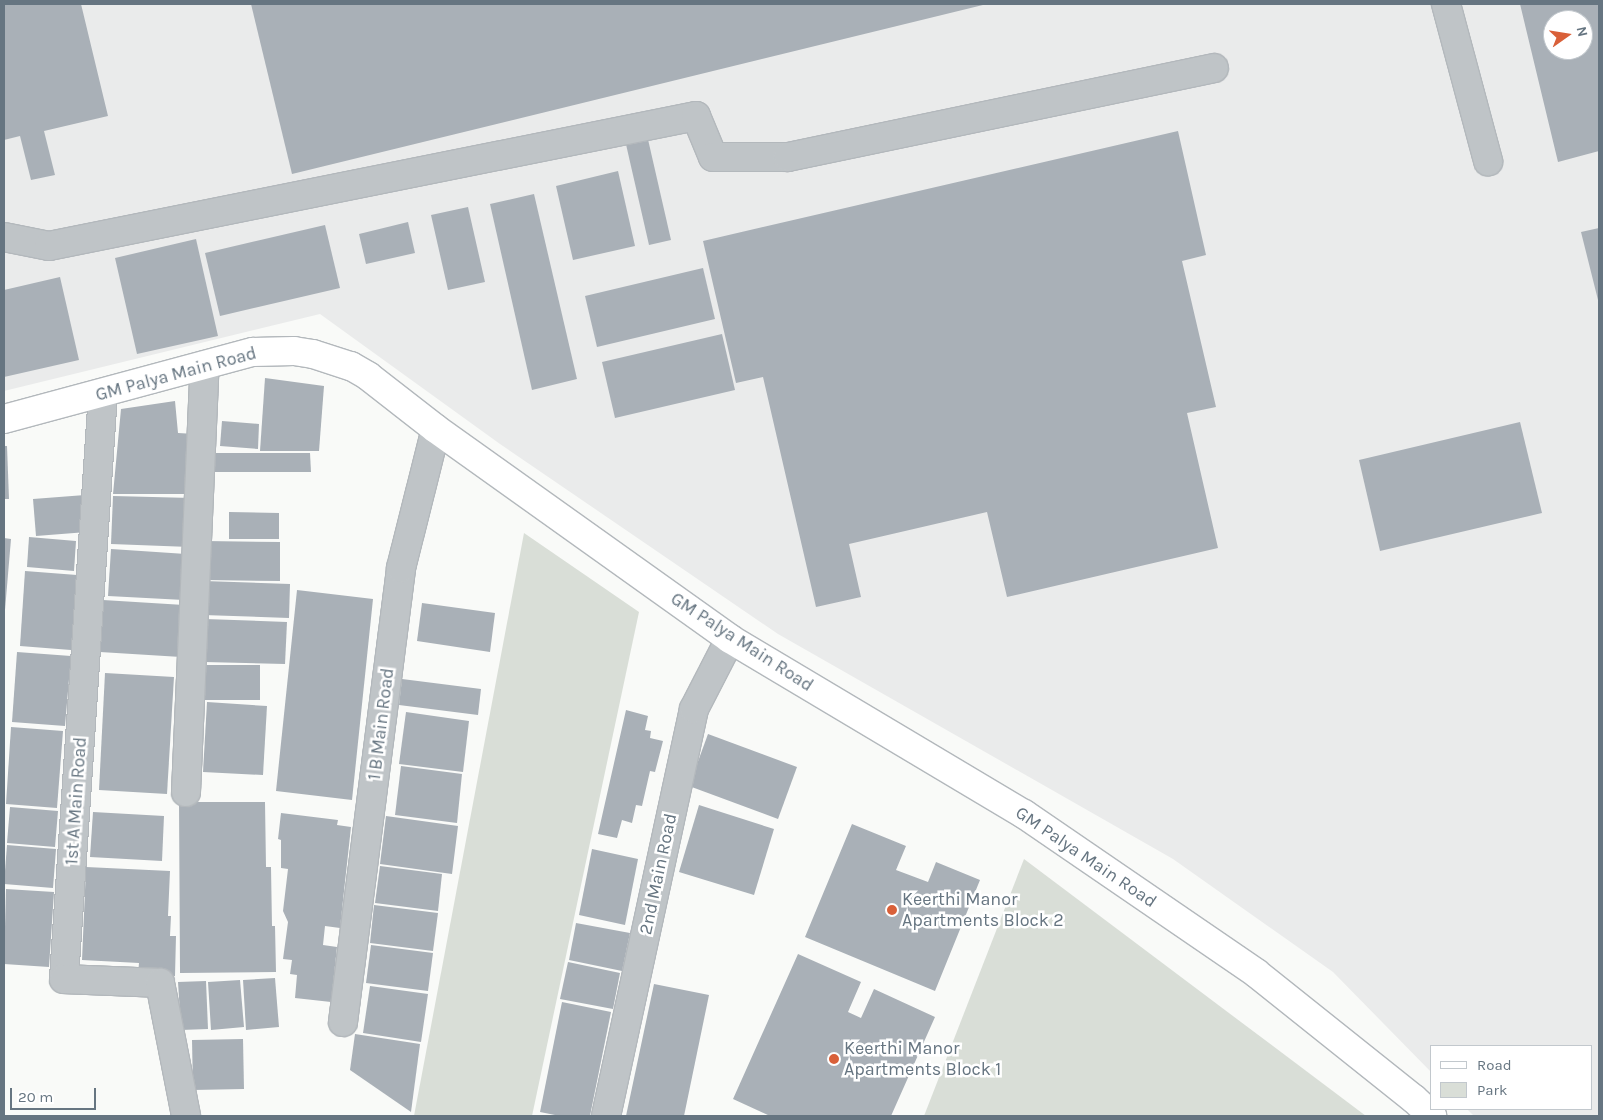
<!DOCTYPE html>
<style>
body{margin:0}
#map{position:relative;width:1603px;height:1120px;overflow:hidden;background:#f9faf8;font-family:Karla,sans-serif}
div>[style]{position:absolute}
.built>*{inset:0;background:#eaebeb}
.green>*{inset:0;background:#d9ded7}
.building>*{inset:0;background:#a9b0b7}
.roads{filter:drop-shadow(1px 0 #b3b8bc) drop-shadow(-1px 0 #b3b8bc) drop-shadow(0 1px #b3b8bc) drop-shadow(0 -1px #b3b8bc)}
.minor>*{height:28px;margin:-14px;padding:0 14px;transform-origin:14px;border-radius:14px;background:#bfc4c7}
.major>*{height:28px;margin:-14px;padding:0 14px;transform-origin:14px;border-radius:14px;background:#fff}
.dots>*{width:14px;height:14px;translate:-50% -50%;box-sizing:border-box;border:2px solid #fff;border-radius:50%}
span{translate:-50% -50%;white-space:nowrap;text-align:center;line-height:1.15;-webkit-text-stroke:5px #fff;paint-order:stroke}
.street-label{font-size:18px;color:#667581}
.poi-label{font-size:18px;color:#667581}
.left{translate:0 -50%;text-align:left}
.frame{position:absolute;inset:0;border:5px solid #667581;pointer-events:none}
.legend{position:absolute;left:1430px;top:1045px;width:162px;height:65px;box-sizing:border-box;background:#fff;border:1px solid #c2c8cd;margin:0;padding:6px 9px;list-style:none;font-size:15px;color:#667581}
.legend li{display:flex;align-items:center;gap:10px;height:25px}
.legend b{width:25px;border:1px solid #c2c8cd}
.north{position:absolute;left:1543px;top:10px;width:50px;height:50px;box-sizing:border-box;background:#fff;border:1px solid #c2c8cd;border-radius:50%;rotate:77deg;font-size:14px;font-weight:700;line-height:20px;text-align:center;color:#667581}
.north::after{content:'';display:block;margin:auto;width:18px;height:22px;background:#d96039;clip-path:polygon(50% 0,100% 100%,50% 72%,0 100%)}
.scale{position:absolute;left:10px;top:1088px;width:86px;height:22px;box-sizing:border-box;border:2px solid #667581;border-top:0;padding-left:6px;font-size:15px;line-height:18px;white-space:nowrap;color:#667581;-webkit-text-stroke:4px #fff;paint-order:stroke}
</style>
<div id="map">
<div class="built">
<i style="clip-path:polygon(evenodd,4px 4px,1599px 4px,1599px 1116px,1474px 1116px,1467px 1109px,1592px 1109px,1592px 1046px,1432px 1046px,1432px 1073px,1333px 972px,1173px 859px,778px 634px,500px 444px,320px 314px,4px 391px,4px 4px,1553px 20px,1583px 20px,1583px 50px,1553px 50px,1553px 20px)"></i>
</div>
<div class="green">
<i style="clip-path:polygon(524px 533px,639px 612px,532px 1116px,414px 1116px)"></i>
<i style="clip-path:polygon(1024px 859px,1366px 1116px,924px 1116px)"></i>
</div>
<div class="building">
<i style="clip-path:polygon(4px 4px,81px 4px,108px 116px,44px 131px,55px 175px,31px 180px,20px 136px,4px 140px)"></i>
<i style="clip-path:polygon(251px 4px,987px 4px,292px 174px)"></i>
<i style="clip-path:polygon(evenodd,1520px 4px,1599px 4px,1599px 151px,1558px 162px,1520px 4px,1553px 20px,1583px 20px,1583px 50px,1553px 50px,1553px 20px)"></i>
<i style="clip-path:polygon(1178px 131px,1206px 255px,1182px 261px,1216px 407px,1187px 413px,1218px 548px,1007px 597px,987px 512px,849px 544px,861px 597px,816px 607px,763px 377px,736px 383px,703px 241px)"></i>
<i style="clip-path:polygon(647px 135px,671px 240px,649px 245px,625px 140px)"></i>
<i style="clip-path:polygon(618px 171px,635px 246px,573px 260px,556px 186px)"></i>
<i style="clip-path:polygon(534px 194px,577px 379px,532px 390px,490px 204px)"></i>
<i style="clip-path:polygon(468px 207px,485px 282px,448px 290px,431px 215px)"></i>
<i style="clip-path:polygon(408px 222px,415px 253px,366px 264px,359px 234px)"></i>
<i style="clip-path:polygon(325px 225px,340px 288px,220px 316px,205px 253px)"></i>
<i style="clip-path:polygon(1599px 228px,1599px 304px,1581px 232px)"></i>
<i style="clip-path:polygon(196px 239px,218px 336px,137px 354px,115px 258px)"></i>
<i style="clip-path:polygon(703px 268px,715px 319px,597px 347px,585px 296px)"></i>
<i style="clip-path:polygon(60px 277px,79px 360px,4px 377px,4px 290px)"></i>
<i style="clip-path:polygon(722px 334px,735px 390px,615px 418px,602px 362px)"></i>
<i style="clip-path:polygon(265px 378px,324px 386px,319px 451px,260px 451px)"></i>
<i style="clip-path:polygon(175px 401px,178px 433px,195px 434px,192px 494px,113px 494px,121px 409px)"></i>
<i style="clip-path:polygon(222px 421px,259px 424px,258px 449px,220px 446px)"></i>
<i style="clip-path:polygon(1520px 422px,1542px 513px,1380px 551px,1359px 460px)"></i>
<i style="clip-path:polygon(4px 446px,7px 446px,9px 499px,4px 499px)"></i>
<i style="clip-path:polygon(210px 453px,310px 453px,311px 472px,210px 472px)"></i>
<i style="clip-path:polygon(85px 495px,87px 532px,36px 536px,33px 499px)"></i>
<i style="clip-path:polygon(113px 496px,192px 498px,190px 547px,111px 544px)"></i>
<i style="clip-path:polygon(229px 512px,279px 513px,279px 539px,229px 539px)"></i>
<i style="clip-path:polygon(29px 537px,76px 541px,74px 571px,27px 567px)"></i>
<i style="clip-path:polygon(4px 538px,11px 539px,5px 610px,4px 610px)"></i>
<i style="clip-path:polygon(205px 541px,280px 542px,280px 581px,204px 580px)"></i>
<i style="clip-path:polygon(111px 549px,186px 554px,184px 600px,108px 596px)"></i>
<i style="clip-path:polygon(25px 571px,77px 575px,71px 650px,20px 646px)"></i>
<i style="clip-path:polygon(204px 581px,290px 584px,289px 618px,203px 615px)"></i>
<i style="clip-path:polygon(297px 590px,373px 599px,352px 800px,276px 791px)"></i>
<i style="clip-path:polygon(103px 600px,184px 605px,181px 657px,100px 652px)"></i>
<i style="clip-path:polygon(422px 603px,495px 613px,490px 652px,417px 641px)"></i>
<i style="clip-path:polygon(205px 619px,287px 622px,285px 664px,204px 662px)"></i>
<i style="clip-path:polygon(17px 652px,71px 656px,65px 726px,12px 722px)"></i>
<i style="clip-path:polygon(205px 665px,260px 665px,260px 700px,204px 700px)"></i>
<i style="clip-path:polygon(105px 673px,174px 677px,167px 794px,99px 790px)"></i>
<i style="clip-path:polygon(402px 679px,481px 689px,478px 715px,399px 705px)"></i>
<i style="clip-path:polygon(207px 702px,267px 706px,263px 775px,203px 772px)"></i>
<i style="clip-path:polygon(626px 710px,648px 716px,645px 730px,651px 731px,650px 738px,663px 741px,655px 772px,650px 771px,642px 806px,636px 805px,632px 823px,622px 820px,617px 838px,598px 834px)"></i>
<i style="clip-path:polygon(406px 712px,469px 721px,463px 772px,399px 764px)"></i>
<i style="clip-path:polygon(11px 727px,63px 731px,57px 808px,6px 804px)"></i>
<i style="clip-path:polygon(708px 734px,797px 767px,778px 819px,689px 786px)"></i>
<i style="clip-path:polygon(401px 766px,462px 774px,457px 823px,395px 815px)"></i>
<i style="clip-path:polygon(179px 802px,265px 802px,266px 867px,271px 867px,272px 926px,275px 926px,276px 972px,180px 973px)"></i>
<i style="clip-path:polygon(699px 805px,774px 829px,754px 895px,679px 872px)"></i>
<i style="clip-path:polygon(10px 807px,58px 811px,55px 847px,7px 843px)"></i>
<i style="clip-path:polygon(93px 812px,164px 816px,162px 861px,90px 857px)"></i>
<i style="clip-path:polygon(281px 813px,338px 820px,337px 825px,351px 827px,340px 928px,325px 926px,323px 945px,337px 947px,331px 1002px,295px 998px,297px 975px,290px 974px,292px 960px,283px 959px,288px 922px,283px 911px,288px 869px,281px 868px,281px 840px,278px 839px)"></i>
<i style="clip-path:polygon(386px 816px,458px 826px,452px 874px,380px 864px)"></i>
<i style="clip-path:polygon(852px 824px,906px 846px,896px 870px,928px 882px,936px 862px,980px 880px,935px 991px,805px 937px)"></i>
<i style="clip-path:polygon(7px 845px,56px 849px,53px 888px,4px 884px)"></i>
<i style="clip-path:polygon(592px 849px,638px 859px,625px 925px,579px 915px)"></i>
<i style="clip-path:polygon(380px 866px,442px 874px,438px 911px,375px 903px)"></i>
<i style="clip-path:polygon(86px 867px,170px 871px,168px 916px,171px 916px,170px 936px,176px 936px,175px 976px,138px 974px,139px 963px,82px 960px)"></i>
<i style="clip-path:polygon(6px 889px,54px 892px,49px 967px,4px 964px)"></i>
<i style="clip-path:polygon(374px 905px,438px 913px,433px 951px,370px 943px)"></i>
<i style="clip-path:polygon(576px 923px,630px 933px,622px 971px,569px 960px)"></i>
<i style="clip-path:polygon(371px 945px,433px 953px,428px 991px,366px 983px)"></i>
<i style="clip-path:polygon(798px 954px,861px 982px,848px 1012px,861px 1018px,874px 989px,935px 1017px,891px 1116px,770px 1116px,733px 1099px)"></i>
<i style="clip-path:polygon(568px 962px,620px 973px,613px 1009px,560px 999px)"></i>
<i style="clip-path:polygon(275px 978px,279px 1027px,246px 1030px,243px 980px)"></i>
<i style="clip-path:polygon(240px 980px,244px 1027px,211px 1030px,208px 982px)"></i>
<i style="clip-path:polygon(206px 981px,208px 1029px,181px 1030px,178px 982px)"></i>
<i style="clip-path:polygon(654px 984px,709px 995px,684px 1116px,626px 1116px)"></i>
<i style="clip-path:polygon(370px 986px,428px 994px,421px 1042px,363px 1033px)"></i>
<i style="clip-path:polygon(562px 1002px,611px 1012px,590px 1116px,560px 1116px,540px 1112px)"></i>
<i style="clip-path:polygon(355px 1034px,420px 1044px,411px 1112px,350px 1070px)"></i>
<i style="clip-path:polygon(243px 1039px,244px 1089px,193px 1090px,192px 1040px)"></i>
</div>
<div class="roads">
<div class="minor">
<i style="left:1446px;top:4px;width:163px;rotate:75deg"></i>
<i style="left:4px;top:237px;width:46px;rotate:11.3deg"></i>
<i style="left:49px;top:246px;width:660px;rotate:-11.36deg"></i>
<i style="left:696px;top:116px;width:44px;rotate:67.5deg"></i>
<i style="left:713px;top:157px;width:75px"></i>
<i style="left:788px;top:157px;width:435px;rotate:-11.8deg"></i>
<i style="left:103px;top:393px;width:587px;rotate:93.81deg"></i>
<i style="left:64px;top:979px;width:96px;rotate:2.4deg"></i>
<i style="left:160px;top:983px;width:136px;rotate:78.9deg"></i>
<i style="left:186px;top:792px;width:427px;rotate:-87.5deg"></i>
<i style="left:343px;top:1022px;width:458px;rotate:-82.7deg"></i>
<i style="left:401px;top:568px;width:143px;rotate:-75.9deg"></i>
<i style="left:606px;top:1116px;width:416px;rotate:-77.8deg"></i>
<i style="left:694px;top:709px;width:79px;rotate:-62.8deg"></i>
</div>
<div class="major">
<i style="left:4px;top:419px;width:258px;rotate:-15.1deg"></i>
<i style="left:253px;top:352px;width:41px;rotate:-1.4deg"></i>
<i style="left:294px;top:351px;width:19px;rotate:9deg"></i>
<i style="left:313px;top:354px;width:40px;rotate:18deg"></i>
<i style="left:351px;top:366px;width:20px;rotate:30deg"></i>
<i style="left:368px;top:376px;width:86px;rotate:37.9deg"></i>
<i style="left:436px;top:429px;width:361px;rotate:35.5deg"></i>
<i style="left:730px;top:639px;width:342px;rotate:30.8deg"></i>
<i style="left:1024px;top:814px;width:281px;rotate:34.4deg"></i>
<i style="left:1256px;top:973px;width:202px;rotate:38.6deg"></i>
<i style="left:1414px;top:1099px;width:25px;rotate:43deg"></i>
</div>
</div>
<div class="dots">
<i style="left:892px;top:910px;background:#d96039"></i>
<i style="left:834px;top:1059px;background:#d96039"></i>
</div>
<div class="street-label">
<span style="left:176px;top:374px;rotate:-15deg">GM Palya Main Road</span>
<span style="left:742px;top:642px;rotate:33deg">GM Palya Main Road</span>
<span style="left:381px;top:724px;rotate:-83deg">1 B Main Road</span>
<span style="left:76px;top:801px;rotate:-86deg">1st A Main Road</span>
<span style="left:1086px;top:857px;rotate:34deg">GM Palya Main Road</span>
<span style="left:658px;top:874px;rotate:-78deg">2nd Main Road</span>
</div>
<div class="poi-label">
<span class="left" style="left:902px;top:910px">Keerthi Manor<br>Apartments Block 2</span>
<span class="left" style="left:844px;top:1059px">Keerthi Manor<br>Apartments Block 1</span>
</div>
<div class="frame"></div>
<ul class="legend">
<li><b style="height:6px;background:#fff"></b>Road</li>
<li><b style="height:14px;background:#d9ded7"></b>Park</li>
</ul>
<div class="north">N</div>
<div class="scale">20 m</div>
</div>
